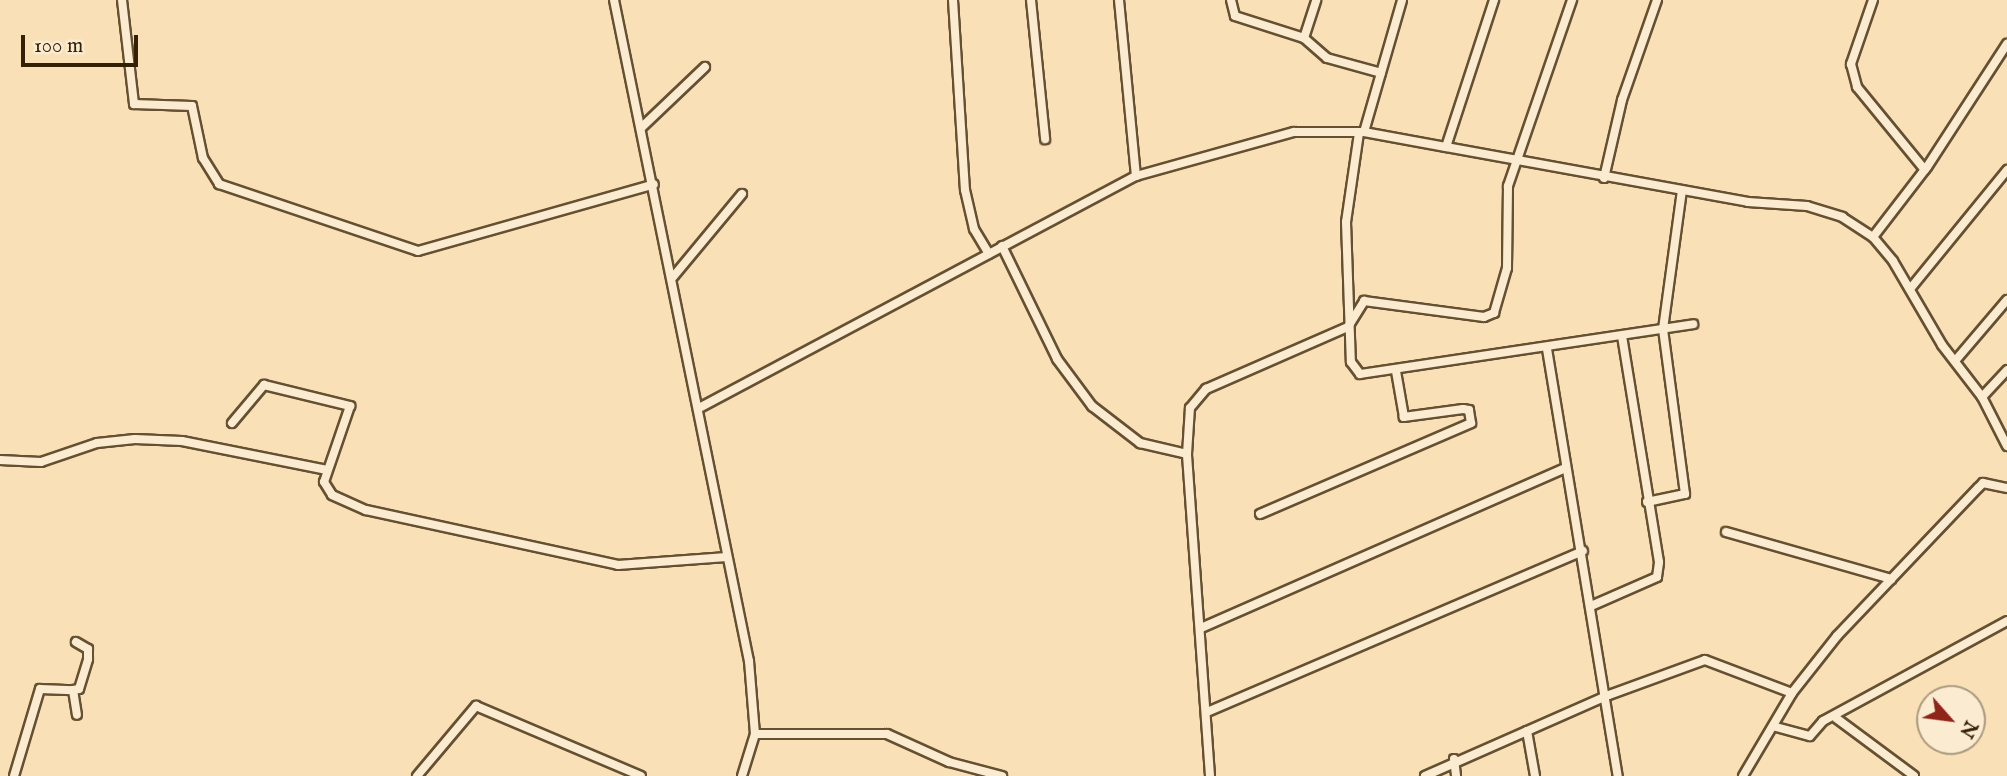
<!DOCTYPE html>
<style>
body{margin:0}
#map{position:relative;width:2007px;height:776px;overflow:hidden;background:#f9e0b7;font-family:"IM FELL English",serif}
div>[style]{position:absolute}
.roads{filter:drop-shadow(2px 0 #655031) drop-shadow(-2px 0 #655031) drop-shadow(0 2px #655031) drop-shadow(0 -2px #655031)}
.minor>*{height:8px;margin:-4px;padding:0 4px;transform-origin:4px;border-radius:4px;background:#fbebd0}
span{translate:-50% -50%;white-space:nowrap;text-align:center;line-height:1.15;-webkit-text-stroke:6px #fbebd0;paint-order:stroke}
.north{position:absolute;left:1916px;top:685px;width:70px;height:70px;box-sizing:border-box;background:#fbebd0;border:2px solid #ab9a7e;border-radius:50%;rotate:118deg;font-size:19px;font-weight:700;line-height:28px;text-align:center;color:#342004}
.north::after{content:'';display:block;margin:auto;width:24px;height:32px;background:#8f2418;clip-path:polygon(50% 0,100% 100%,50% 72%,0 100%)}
.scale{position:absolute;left:21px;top:35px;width:117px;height:32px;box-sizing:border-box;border:4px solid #342004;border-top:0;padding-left:9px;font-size:21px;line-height:24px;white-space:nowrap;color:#342004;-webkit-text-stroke:5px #fbebd0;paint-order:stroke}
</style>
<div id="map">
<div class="roads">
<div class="minor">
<i style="left:122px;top:0;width:105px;rotate:83.4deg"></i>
<i style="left:134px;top:104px;width:58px;rotate:2deg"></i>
<i style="left:192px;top:106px;width:53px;rotate:78.1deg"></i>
<i style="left:203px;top:158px;width:31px;rotate:58deg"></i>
<i style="left:219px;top:184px;width:210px;rotate:18.6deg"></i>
<i style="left:418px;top:251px;width:245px;rotate:-15.8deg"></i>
<i style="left:614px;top:0;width:675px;rotate:78.46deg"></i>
<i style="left:749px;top:661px;width:73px;rotate:85.3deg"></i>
<i style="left:755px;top:734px;width:44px;rotate:107.2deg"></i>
<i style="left:953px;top:0;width:190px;rotate:86.4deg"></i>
<i style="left:965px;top:190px;width:40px;rotate:77deg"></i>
<i style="left:974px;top:229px;width:29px;rotate:59deg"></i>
<i style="left:1031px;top:0;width:140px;rotate:84.2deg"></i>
<i style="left:1119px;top:0;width:177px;rotate:84.5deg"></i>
<i style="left:1231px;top:0;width:16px;rotate:76deg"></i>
<i style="left:1235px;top:16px;width:72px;rotate:17.7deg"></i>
<i style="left:1304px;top:38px;width:30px;rotate:41deg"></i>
<i style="left:1327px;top:58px;width:56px;rotate:15.5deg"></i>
<i style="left:1873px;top:0;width:68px;rotate:109deg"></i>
<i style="left:1851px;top:64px;width:24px;rotate:75deg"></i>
<i style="left:1857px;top:87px;width:107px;rotate:50.7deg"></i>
<i style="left:1304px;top:38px;width:40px;rotate:-72deg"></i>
<i style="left:642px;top:127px;width:87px;rotate:-43.6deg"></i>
<i style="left:1364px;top:132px;width:137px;rotate:-73.9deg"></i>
<i style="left:1359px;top:133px;width:90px;rotate:98.3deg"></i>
<i style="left:1346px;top:222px;width:140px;rotate:88deg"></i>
<i style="left:1351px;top:362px;width:15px;rotate:53deg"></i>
<i style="left:1360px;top:374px;width:337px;rotate:-8.5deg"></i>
<i style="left:1446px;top:147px;width:307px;rotate:10.3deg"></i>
<i style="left:1748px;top:202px;width:59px;rotate:3.9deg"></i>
<i style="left:1807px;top:206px;width:37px;rotate:17deg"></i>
<i style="left:1842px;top:217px;width:37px;rotate:33deg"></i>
<i style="left:1873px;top:237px;width:31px;rotate:50deg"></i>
<i style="left:1893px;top:261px;width:97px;rotate:59.7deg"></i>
<i style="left:1942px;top:345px;width:66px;rotate:52.4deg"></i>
<i style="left:1982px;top:397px;width:55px;rotate:63deg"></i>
<i style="left:1604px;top:178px;width:80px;rotate:-77deg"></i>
<i style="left:1622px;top:100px;width:106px;rotate:-70.7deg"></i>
<i style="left:1873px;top:237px;width:88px;rotate:-52.4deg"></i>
<i style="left:1927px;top:167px;width:147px;rotate:-57deg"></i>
<i style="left:1002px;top:246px;width:126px;rotate:64deg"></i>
<i style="left:1057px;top:359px;width:59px;rotate:53.3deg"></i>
<i style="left:1092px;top:406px;width:61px;rotate:37.6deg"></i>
<i style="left:1140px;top:443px;width:48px;rotate:13.2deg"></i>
<i style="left:673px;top:277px;width:108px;rotate:-50.3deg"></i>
<i style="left:1910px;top:289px;width:154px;rotate:-50.8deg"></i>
<i style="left:1547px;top:349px;width:433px;rotate:80.6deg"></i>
<i style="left:1955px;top:361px;width:80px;rotate:-49.6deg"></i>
<i style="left:1982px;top:397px;width:37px;rotate:-47deg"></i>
<i style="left:701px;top:407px;width:493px;rotate:-28deg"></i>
<i style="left:1136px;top:176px;width:164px;rotate:-15.6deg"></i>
<i style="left:1294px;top:132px;width:70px"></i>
<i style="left:1364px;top:132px;width:83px;rotate:10.4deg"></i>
<i style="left:1446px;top:147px;width:155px;rotate:-71.9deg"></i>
<i style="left:232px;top:423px;width:50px;rotate:-49.9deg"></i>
<i style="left:264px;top:385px;width:89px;rotate:13.7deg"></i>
<i style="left:350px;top:406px;width:80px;rotate:108.9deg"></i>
<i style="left:324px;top:482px;width:15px;rotate:58deg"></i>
<i style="left:332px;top:495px;width:37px;rotate:24deg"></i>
<i style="left:366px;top:510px;width:258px;rotate:12.3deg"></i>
<i style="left:618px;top:565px;width:109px;rotate:-4.2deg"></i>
<i style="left:0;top:460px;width:41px;rotate:2.8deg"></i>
<i style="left:41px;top:462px;width:59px;rotate:-18.7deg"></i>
<i style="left:97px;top:443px;width:38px;rotate:-6deg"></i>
<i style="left:135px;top:439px;width:47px;rotate:2.4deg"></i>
<i style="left:182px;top:441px;width:148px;rotate:11.3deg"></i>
<i style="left:1647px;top:502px;width:39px;rotate:-12deg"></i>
<i style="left:1685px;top:494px;width:166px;rotate:-97.6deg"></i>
<i style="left:1663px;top:329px;width:140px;rotate:-82.2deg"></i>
<i style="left:1260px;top:514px;width:230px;rotate:-23.3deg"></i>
<i style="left:1471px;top:423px;width:13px;rotate:-99deg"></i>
<i style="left:1469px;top:410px;width:6px;rotate:-171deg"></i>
<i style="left:1463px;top:409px;width:60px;rotate:172.3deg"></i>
<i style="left:1404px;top:417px;width:47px;rotate:-99.9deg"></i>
<i style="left:1726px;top:532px;width:172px;rotate:15.9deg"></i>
<i style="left:1591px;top:606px;width:72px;rotate:-23.7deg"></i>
<i style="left:1657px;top:577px;width:15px;rotate:-82deg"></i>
<i style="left:1659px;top:562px;width:229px;rotate:-99.3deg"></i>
<i style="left:1201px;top:628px;width:398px;rotate:-23.7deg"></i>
<i style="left:73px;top:690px;width:6px;rotate:-9deg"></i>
<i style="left:79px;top:689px;width:31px;rotate:-73deg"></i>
<i style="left:88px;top:659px;width:10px;rotate:-90deg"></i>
<i style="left:88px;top:649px;width:14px;rotate:-150deg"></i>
<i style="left:1207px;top:712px;width:409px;rotate:-23.2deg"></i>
<i style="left:1836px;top:718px;width:97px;rotate:36.6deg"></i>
<i style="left:1776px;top:727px;width:35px;rotate:15deg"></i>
<i style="left:1810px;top:736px;width:20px;rotate:-49deg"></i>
<i style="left:1823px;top:721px;width:209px;rotate:-28.5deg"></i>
<i style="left:1527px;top:731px;width:46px;rotate:79.9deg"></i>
<i style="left:755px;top:734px;width:132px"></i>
<i style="left:887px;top:734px;width:68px;rotate:24.3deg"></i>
<i style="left:949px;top:762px;width:55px;rotate:14.8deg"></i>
<i style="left:1454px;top:759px;width:17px;rotate:83deg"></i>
<i style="left:14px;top:776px;width:91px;rotate:-73.4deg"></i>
<i style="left:40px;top:689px;width:33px;rotate:2deg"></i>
<i style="left:73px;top:690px;width:25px;rotate:81deg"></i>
<i style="left:417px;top:776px;width:92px;rotate:-49.9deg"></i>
<i style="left:476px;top:706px;width:179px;rotate:23deg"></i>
<i style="left:1210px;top:776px;width:323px;rotate:-94.1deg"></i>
<i style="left:1187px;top:454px;width:46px;rotate:-86.3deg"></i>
<i style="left:1190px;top:408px;width:25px;rotate:-50deg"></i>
<i style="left:1206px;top:389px;width:155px;rotate:-23.6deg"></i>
<i style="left:1348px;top:327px;width:31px;rotate:-58deg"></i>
<i style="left:1364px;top:301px;width:121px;rotate:7.6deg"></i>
<i style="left:1484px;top:317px;width:11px;rotate:-22deg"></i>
<i style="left:1494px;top:313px;width:47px;rotate:-73.9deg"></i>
<i style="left:1507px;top:268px;width:82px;rotate:-89.3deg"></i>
<i style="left:1508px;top:186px;width:197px;rotate:-71deg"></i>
<i style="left:1425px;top:776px;width:201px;rotate:-23.8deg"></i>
<i style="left:1609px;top:695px;width:102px;rotate:-20deg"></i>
<i style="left:1705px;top:660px;width:93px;rotate:20.8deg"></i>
<i style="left:1743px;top:776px;width:96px;rotate:-59.4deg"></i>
<i style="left:1792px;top:693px;width:73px;rotate:-51.7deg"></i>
<i style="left:1837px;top:636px;width:204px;rotate:-46.4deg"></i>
<i style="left:1978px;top:488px;width:7px;rotate:-45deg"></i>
<i style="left:1983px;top:483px;width:25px;rotate:12deg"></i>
</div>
</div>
<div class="north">N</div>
<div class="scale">100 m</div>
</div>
